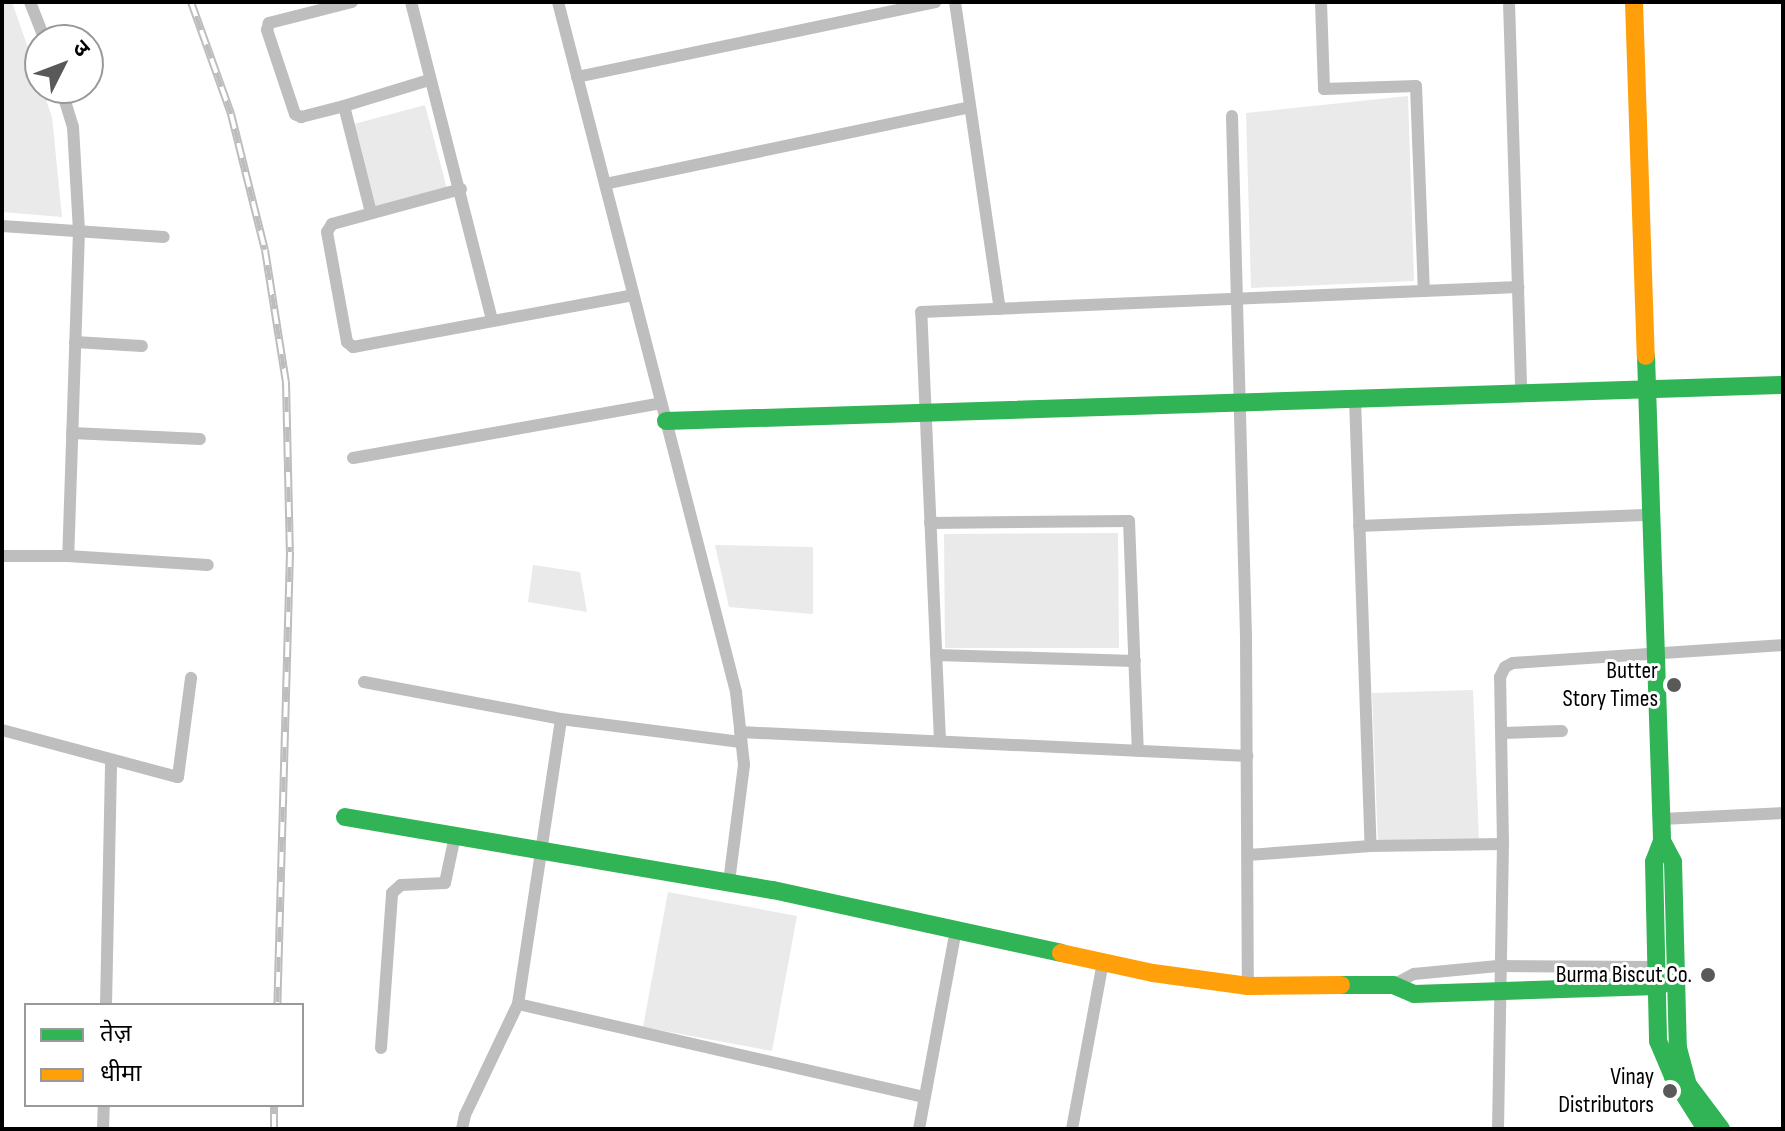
<!DOCTYPE html>
<meta charset="utf-8">
<style>
body{margin:0}
#map{position:relative;width:1785px;height:1131px;overflow:hidden;background:#fff;font-family:"Sofia Sans Condensed","Noto Sans Devanagari",sans-serif}
div>[style]{position:absolute}
.green>*{inset:0;background:#eaeaea}
.street>*{height:12px;margin:-6px;padding:0 6px;transform-origin:6px;border-radius:6px;background:#bebebe}
.fast>*{height:18px;margin:-9px;padding:0 9px;transform-origin:9px;border-radius:9px;background:#30b455}
.slow>*{height:18px;margin:-9px;padding:0 9px;transform-origin:9px;border-radius:9px;background:#ff9f0a}
.rail>*{height:8px;margin-top:-4px;transform-origin:0;background:repeating-linear-gradient(90deg,#fff 0 15px,#bdbdbd 0 30px);box-sizing:border-box;border-block:2px solid #bdbdbd}
.dots>*{width:22px;height:22px;translate:-50% -50%;box-sizing:border-box;border:4px solid #fff;border-radius:50%}
span{translate:-50% -50%;white-space:nowrap;text-align:center;line-height:1.15;-webkit-text-stroke:6px #fff;paint-order:stroke}
.poi-label{font-size:24px;color:#000}
.right{translate:-100% -50%;text-align:right}
.frame{position:absolute;inset:0;border:4px solid #000;pointer-events:none}
.legend{position:absolute;left:24px;top:1003px;width:280px;height:104px;box-sizing:border-box;background:#fff;border:2px solid #999;margin:0;padding:10px 14px;list-style:none;font-size:24px;color:#000}
.legend li{display:flex;align-items:center;gap:16px;height:40px}
.legend b{width:40px;border:2px solid #999}
.north{position:absolute;left:24px;top:24px;width:80px;height:80px;box-sizing:border-box;background:#fff;border:2px solid #999;border-radius:50%;rotate:48deg;font-size:22px;font-weight:700;line-height:32px;text-align:center;color:#000}
.north::after{content:'';display:block;margin:auto;width:28px;height:36px;background:#595959;clip-path:polygon(50% 0,100% 100%,50% 72%,0 100%)}
</style>
<div id="map">
<div class="green">
<i style="clip-path:polygon(2px 2px,12px 2px,52px 117px,62px 217px,2px 212px)"></i>
<i style="clip-path:polygon(1408px 96px,1414px 281px,1251px 288px,1246px 113px)"></i>
<i style="clip-path:polygon(425px 105px,447px 189px,375px 207px,354px 124px)"></i>
<i style="clip-path:polygon(1118px 533px,1119px 648px,945px 648px,944px 534px)"></i>
<i style="clip-path:polygon(715px 545px,813px 547px,813px 614px,729px 607px)"></i>
<i style="clip-path:polygon(533px 565px,580px 572px,587px 612px,528px 602px)"></i>
<i style="clip-path:polygon(1473px 690px,1479px 841px,1378px 844px,1372px 693px)"></i>
<i style="clip-path:polygon(668px 892px,797px 916px,772px 1051px,643px 1027px)"></i>
</div>
<div class="street">
<i style="left:30px;top:2px;width:41px;rotate:68.5deg"></i>
<i style="left:352px;top:2px;width:86px;rotate:165.8deg"></i>
<i style="left:269px;top:23px;width:7px;rotate:106deg"></i>
<i style="left:267px;top:30px;width:89px;rotate:71.6deg"></i>
<i style="left:295px;top:114px;width:7px;rotate:27deg"></i>
<i style="left:301px;top:117px;width:44px;rotate:-14.3deg"></i>
<i style="left:344px;top:106px;width:89px;rotate:-17deg"></i>
<i style="left:411px;top:2px;width:327px;rotate:75.7deg"></i>
<i style="left:558px;top:2px;width:713px;rotate:75.53deg"></i>
<i style="left:736px;top:692px;width:73px;rotate:83.7deg"></i>
<i style="left:744px;top:765px;width:118px;rotate:97.3deg"></i>
<i style="left:955px;top:2px;width:310px;rotate:81.7deg"></i>
<i style="left:1321px;top:2px;width:87px;rotate:88deg"></i>
<i style="left:1324px;top:89px;width:92px;rotate:-1.9deg"></i>
<i style="left:1416px;top:86px;width:205px;rotate:87.8deg"></i>
<i style="left:1509px;top:2px;width:391px;rotate:88.2deg"></i>
<i style="left:577px;top:77px;width:366px;rotate:-11.8deg"></i>
<i style="left:61px;top:88px;width:41px;rotate:72.9deg"></i>
<i style="left:73px;top:127px;width:104px;rotate:86.7deg"></i>
<i style="left:79px;top:231px;width:325px;rotate:91.9deg"></i>
<i style="left:344px;top:106px;width:110px;rotate:75.8deg"></i>
<i style="left:1232px;top:116px;width:520px;rotate:88.46deg"></i>
<i style="left:1246px;top:636px;width:350px;rotate:89.7deg"></i>
<i style="left:605px;top:184px;width:373px;rotate:-11.9deg"></i>
<i style="left:461px;top:189px;width:134px;rotate:164.8deg"></i>
<i style="left:332px;top:224px;width:9px;rotate:122deg"></i>
<i style="left:327px;top:232px;width:112px;rotate:79.7deg"></i>
<i style="left:347px;top:342px;width:8px;rotate:40deg"></i>
<i style="left:353px;top:347px;width:285px;rotate:-10.5deg"></i>
<i style="left:2px;top:226px;width:162px;rotate:3.9deg"></i>
<i style="left:75px;top:342px;width:67px;rotate:3.4deg"></i>
<i style="left:1355px;top:399px;width:447px;rotate:88deg"></i>
<i style="left:72px;top:433px;width:128px;rotate:2.7deg"></i>
<i style="left:353px;top:458px;width:313px;rotate:-10.1deg"></i>
<i style="left:930px;top:523px;width:199px;rotate:-0.6deg"></i>
<i style="left:1129px;top:521px;width:230px;rotate:87.8deg"></i>
<i style="left:1359px;top:526px;width:292px;rotate:-2.2deg"></i>
<i style="left:2px;top:556px;width:66px"></i>
<i style="left:68px;top:556px;width:140px;rotate:3.7deg"></i>
<i style="left:936px;top:655px;width:199px;rotate:1.7deg"></i>
<i style="left:364px;top:682px;width:200px;rotate:10.6deg"></i>
<i style="left:561px;top:719px;width:181px;rotate:7.3deg"></i>
<i style="left:2px;top:730px;width:182px;rotate:15deg"></i>
<i style="left:178px;top:777px;width:100px;rotate:-82.5deg"></i>
<i style="left:740px;top:732px;width:508px;rotate:2.71deg"></i>
<i style="left:1502px;top:733px;width:60px;rotate:-1.9deg"></i>
<i style="left:940px;top:741px;width:429px;rotate:-92.5deg"></i>
<i style="left:921px;top:312px;width:598px;rotate:-2.4deg"></i>
<i style="left:1662px;top:819px;width:121px;rotate:-2.8deg"></i>
<i style="left:1248px;top:855px;width:123px;rotate:-4.2deg"></i>
<i style="left:1371px;top:846px;width:132px;rotate:-0.9deg"></i>
<i style="left:1393px;top:985px;width:24px;rotate:-28deg"></i>
<i style="left:1414px;top:974px;width:84px;rotate:-5.4deg"></i>
<i style="left:1498px;top:966px;width:158px;rotate:0.4deg"></i>
<i style="left:1656px;top:967px;width:7px;rotate:34deg"></i>
<i style="left:518px;top:1004px;width:417px;rotate:12.9deg"></i>
<i style="left:106px;top:1005px;width:245px;rotate:-88.8deg"></i>
<i style="left:381px;top:1048px;width:155px;rotate:-85.9deg"></i>
<i style="left:392px;top:893px;width:12px;rotate:-42deg"></i>
<i style="left:401px;top:885px;width:44px;rotate:-2.6deg"></i>
<i style="left:445px;top:883px;width:48px;rotate:-78deg"></i>
<i style="left:103px;top:1129px;width:24px;rotate:-88deg"></i>
<i style="left:462px;top:1129px;width:14px;rotate:-78deg"></i>
<i style="left:465px;top:1115px;width:123px;rotate:-64.5deg"></i>
<i style="left:518px;top:1004px;width:288px;rotate:-81.4deg"></i>
<i style="left:919px;top:1129px;width:202px;rotate:-79.5deg"></i>
<i style="left:1072px;top:1129px;width:170px;rotate:-79.5deg"></i>
<i style="left:1498px;top:1129px;width:285px;rotate:-89deg"></i>
<i style="left:1503px;top:844px;width:167px;rotate:-91deg"></i>
<i style="left:1500px;top:677px;width:11px;rotate:-63deg"></i>
<i style="left:1505px;top:667px;width:9px;rotate:-27deg"></i>
<i style="left:1513px;top:663px;width:271px;rotate:-3.8deg"></i>
</div>
<div class="fast">
<i style="left:1646px;top:356px;width:485px;rotate:88.1deg"></i>
<i style="left:1662px;top:841px;width:22px;rotate:111deg"></i>
<i style="left:1654px;top:862px;width:179px;rotate:88.7deg"></i>
<i style="left:1658px;top:1041px;width:39px;rotate:67deg"></i>
<i style="left:1673px;top:1077px;width:62px;rotate:57.6deg"></i>
<i style="left:666px;top:421px;width:1118px;rotate:-1.85deg"></i>
<i style="left:345px;top:817px;width:434px;rotate:9.7deg"></i>
<i style="left:773px;top:890px;width:295px;rotate:12.3deg"></i>
<i style="left:1662px;top:841px;width:24px;rotate:62deg"></i>
<i style="left:1673px;top:862px;width:186px;rotate:88.5deg"></i>
<i style="left:1678px;top:1048px;width:38px;rotate:75deg"></i>
<i style="left:1688px;top:1085px;width:55px;rotate:53.1deg"></i>
<i style="left:1341px;top:985px;width:52px"></i>
<i style="left:1393px;top:985px;width:23px;rotate:23deg"></i>
<i style="left:1414px;top:994px;width:243px;rotate:-1.9deg"></i>
<i style="left:1657px;top:986px;width:21px;rotate:-19deg"></i>
</div>
<div class="slow">
<i style="left:1634px;top:2px;width:354px;rotate:88.1deg"></i>
<i style="left:1061px;top:953px;width:94px;rotate:12.3deg"></i>
<i style="left:1153px;top:973px;width:96px;rotate:7.8deg"></i>
<i style="left:1248px;top:986px;width:93px;rotate:-0.6deg"></i>
</div>
<div class="rail">
<i style="left:191px;top:2px;width:119px;rotate:70.3deg"></i>
<i style="left:231px;top:114px;width:140px;rotate:76deg"></i>
<i style="left:265px;top:250px;width:134px;rotate:81deg"></i>
<i style="left:286px;top:382px;width:170px;rotate:88.7deg"></i>
<i style="left:290px;top:552px;width:453px;rotate:91.6deg"></i>
<i style="left:274px;top:1129px;width:24px;rotate:-90deg"></i>
</div>
<div class="dots">
<i style="left:1674px;top:685px;background:#595959"></i>
<i style="left:1708px;top:975px;background:#595959"></i>
<i style="left:1670px;top:1091px;background:#595959"></i>
</div>
<div class="poi-label">
<span class="right" style="left:1658px;top:685px">Butter<br>Story Times</span>
<span class="right" style="left:1692px;top:975px">Burma Biscut Co.</span>
<span class="right" style="left:1654px;top:1091px">Vinay<br>Distributors</span>
</div>
<div class="frame"></div>
<ul class="legend">
<li><b style="height:10px;background:#30b455"></b>तेज़</li>
<li><b style="height:10px;background:#ff9f0a"></b>धीमा</li>
</ul>
<div class="north">उ</div>
</div>
